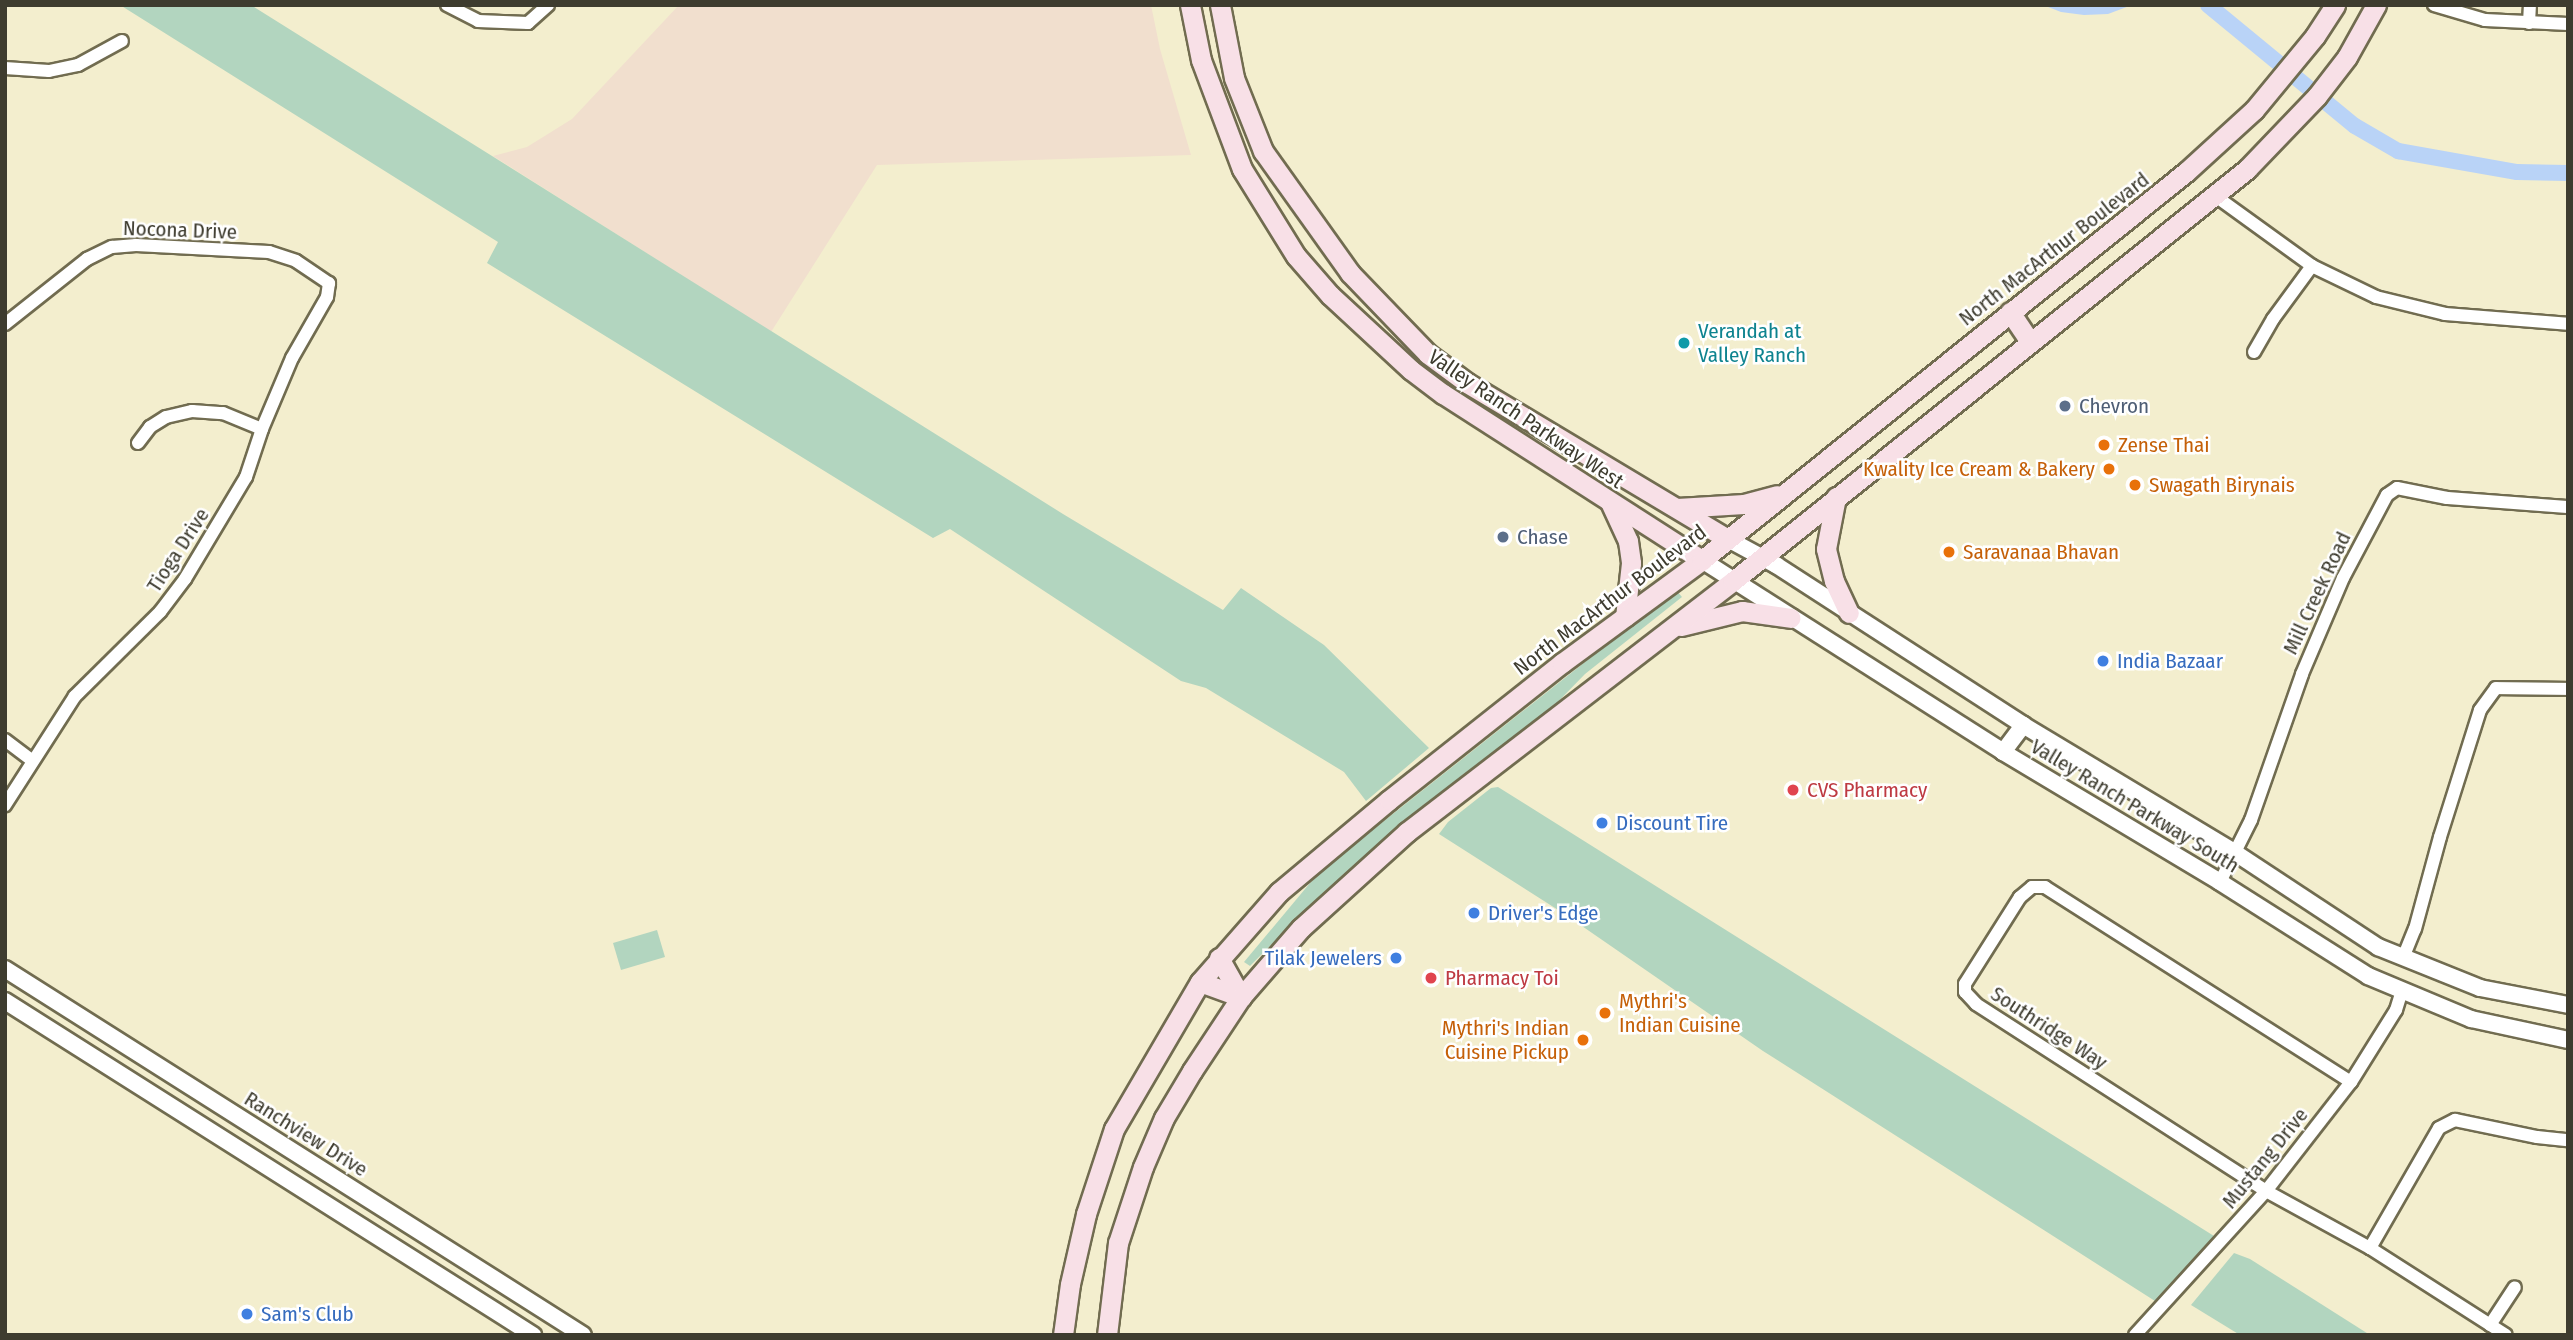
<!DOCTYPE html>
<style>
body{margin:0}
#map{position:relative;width:2573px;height:1340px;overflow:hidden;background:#f3eece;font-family:"Fira Sans Condensed",sans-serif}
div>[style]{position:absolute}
.education>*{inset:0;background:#f1dfce}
.green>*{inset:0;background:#b2d5bf}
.water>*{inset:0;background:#b9d3f7}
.canal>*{height:16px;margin:-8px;padding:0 8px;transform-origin:8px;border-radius:8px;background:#b9d3f7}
.roads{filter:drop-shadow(2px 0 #716c50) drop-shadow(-2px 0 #716c50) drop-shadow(0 2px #716c50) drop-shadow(0 -2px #716c50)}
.minor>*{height:12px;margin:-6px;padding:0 6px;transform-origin:6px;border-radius:6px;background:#fff}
.tertiary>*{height:16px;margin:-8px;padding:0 8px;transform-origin:8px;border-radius:8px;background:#fff}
.secondary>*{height:19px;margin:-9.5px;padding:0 9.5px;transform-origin:9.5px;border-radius:9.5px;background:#f8e0e7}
.dots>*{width:19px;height:19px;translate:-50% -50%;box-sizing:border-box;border:4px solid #fff;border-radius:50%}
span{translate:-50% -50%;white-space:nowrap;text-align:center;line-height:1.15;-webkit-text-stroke:5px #fff;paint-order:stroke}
.street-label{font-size:21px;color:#3e3c2f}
.culture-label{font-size:21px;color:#0d838f}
.left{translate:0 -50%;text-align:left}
.service-label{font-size:21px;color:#4e5e75}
.food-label{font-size:21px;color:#c56008}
.right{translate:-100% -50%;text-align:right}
.shop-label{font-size:21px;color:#366cbe}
.health-label{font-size:21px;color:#be3a42}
.frame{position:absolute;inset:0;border:7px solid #3e3c2f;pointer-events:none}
</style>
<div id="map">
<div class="education">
<i style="clip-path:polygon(679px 5px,1151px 5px,1160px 49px,1191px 155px,877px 165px,771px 332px,493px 156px,527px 147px,572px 119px)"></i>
</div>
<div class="green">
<i style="clip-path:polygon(120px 5px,251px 5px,1063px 514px,1223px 610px,1241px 588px,1324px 645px,1429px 748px,1366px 801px,1344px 772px,1206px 688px,1181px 681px,950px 529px,933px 538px,487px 263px,498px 242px)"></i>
<i style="clip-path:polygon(1676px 590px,1682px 597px,1585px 674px,1546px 714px,1327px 889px,1250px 966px,1244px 962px,1310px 883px,1332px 862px)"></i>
<i style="clip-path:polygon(1498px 787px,1866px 1018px,2214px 1236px,2155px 1301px,1763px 1051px,1566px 915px,1439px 834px,1448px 822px,1491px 788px)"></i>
<i style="clip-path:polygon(657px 930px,665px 957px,621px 970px,613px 943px)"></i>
<i style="clip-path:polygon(2234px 1253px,2250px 1259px,2370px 1335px,2240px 1335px,2191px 1305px)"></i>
</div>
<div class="water">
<i style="clip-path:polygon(2043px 5px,2132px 5px,2108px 14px,2084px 15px,2061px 12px)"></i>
</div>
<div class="canal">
<i style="left:2208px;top:5px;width:190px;rotate:39.5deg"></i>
<i style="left:2355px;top:126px;width:50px;rotate:30.2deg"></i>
<i style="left:2398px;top:151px;width:121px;rotate:10deg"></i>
<i style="left:2517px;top:172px;width:51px;rotate:1.1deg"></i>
</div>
<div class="roads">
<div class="minor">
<i style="left:447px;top:5px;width:35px;rotate:27deg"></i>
<i style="left:478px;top:21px;width:50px;rotate:2.3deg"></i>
<i style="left:528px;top:23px;width:27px;rotate:-42deg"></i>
<i style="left:2434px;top:5px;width:53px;rotate:16.4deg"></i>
<i style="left:2485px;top:20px;width:83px;rotate:2.8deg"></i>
<i style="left:2529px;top:23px;width:18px;rotate:-87deg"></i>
<i style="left:5px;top:68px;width:44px;rotate:3.9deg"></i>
<i style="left:49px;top:71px;width:30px;rotate:-12deg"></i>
<i style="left:78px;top:65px;width:50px;rotate:-28.6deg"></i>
<i style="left:2214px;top:195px;width:121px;rotate:35.9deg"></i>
<i style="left:2312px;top:266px;width:71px;rotate:25.8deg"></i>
<i style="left:2376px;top:297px;width:71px;rotate:13.8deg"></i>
<i style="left:2445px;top:314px;width:123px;rotate:4.6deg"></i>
<i style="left:5px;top:324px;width:105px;rotate:-38.4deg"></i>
<i style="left:87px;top:259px;width:28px;rotate:-26deg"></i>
<i style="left:112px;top:247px;width:24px;rotate:-5deg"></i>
<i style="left:136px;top:245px;width:133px;rotate:3deg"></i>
<i style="left:269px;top:252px;width:28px;rotate:18deg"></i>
<i style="left:296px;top:261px;width:40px;rotate:34deg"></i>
<i style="left:329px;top:283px;width:14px;rotate:98deg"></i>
<i style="left:327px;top:297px;width:70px;rotate:119.8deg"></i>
<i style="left:292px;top:358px;width:77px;rotate:112.9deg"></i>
<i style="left:262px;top:429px;width:51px;rotate:108.4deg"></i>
<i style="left:246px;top:477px;width:119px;rotate:120.9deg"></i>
<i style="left:185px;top:579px;width:41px;rotate:127.1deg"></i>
<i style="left:160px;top:612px;width:120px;rotate:135.3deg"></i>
<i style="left:75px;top:696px;width:130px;rotate:122.7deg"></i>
<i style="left:2254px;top:352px;width:38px;rotate:-60deg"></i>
<i style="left:2273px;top:319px;width:66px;rotate:-53.7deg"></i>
<i style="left:138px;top:443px;width:20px;rotate:-53deg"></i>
<i style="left:150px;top:427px;width:19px;rotate:-32deg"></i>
<i style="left:166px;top:417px;width:27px;rotate:-13deg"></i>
<i style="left:192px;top:411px;width:31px;rotate:4deg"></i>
<i style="left:223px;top:413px;width:42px;rotate:22.3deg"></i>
<i style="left:5px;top:740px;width:34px;rotate:37deg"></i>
<i style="left:2220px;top:882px;width:69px;rotate:-63.4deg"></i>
<i style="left:2251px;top:820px;width:155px;rotate:-70.7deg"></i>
<i style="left:2302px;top:674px;width:104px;rotate:-66.9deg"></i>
<i style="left:2343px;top:578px;width:94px;rotate:-62.1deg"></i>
<i style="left:2387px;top:495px;width:12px;rotate:-35deg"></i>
<i style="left:2397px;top:488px;width:51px;rotate:11.3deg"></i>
<i style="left:2447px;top:498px;width:121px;rotate:4.3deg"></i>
<i style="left:2403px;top:958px;width:31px;rotate:-68deg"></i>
<i style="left:2415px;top:929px;width:95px;rotate:-74.8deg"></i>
<i style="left:2440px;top:837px;width:133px;rotate:-72.5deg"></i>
<i style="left:2480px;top:710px;width:27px;rotate:-54deg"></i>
<i style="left:2496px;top:688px;width:72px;rotate:0.8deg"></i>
<i style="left:2351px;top:1082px;width:363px;rotate:-147.5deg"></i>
<i style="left:2045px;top:887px;width:13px;rotate:180deg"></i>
<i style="left:2032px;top:887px;width:16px;rotate:140deg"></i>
<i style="left:2020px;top:897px;width:103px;rotate:122.3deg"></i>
<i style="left:1965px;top:984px;width:8px;rotate:90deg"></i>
<i style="left:1965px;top:992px;width:16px;rotate:47deg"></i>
<i style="left:1976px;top:1004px;width:345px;rotate:32.8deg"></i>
<i style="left:2266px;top:1191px;width:119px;rotate:28.7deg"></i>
<i style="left:2370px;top:1248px;width:161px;rotate:32.6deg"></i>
<i style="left:2370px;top:1248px;width:138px;rotate:-60.1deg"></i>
<i style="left:2439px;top:1128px;width:18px;rotate:-27deg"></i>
<i style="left:2455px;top:1120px;width:84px;rotate:11.7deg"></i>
<i style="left:2537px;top:1137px;width:31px;rotate:6deg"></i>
<i style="left:2490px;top:1325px;width:45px;rotate:-56.7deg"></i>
<i style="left:2135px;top:1335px;width:195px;rotate:-47.7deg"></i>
<i style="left:2266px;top:1191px;width:138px;rotate:-52.1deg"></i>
<i style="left:2351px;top:1082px;width:85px;rotate:-58deg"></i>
<i style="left:2396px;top:1010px;width:21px;rotate:-73deg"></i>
</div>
<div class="tertiary">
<i style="left:1728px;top:539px;width:55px;rotate:28.4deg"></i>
<i style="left:1776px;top:565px;width:294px;rotate:32.9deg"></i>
<i style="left:2023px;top:725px;width:246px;rotate:31deg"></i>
<i style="left:2234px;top:852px;width:173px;rotate:33.4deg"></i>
<i style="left:2378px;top:947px;width:110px;rotate:21.9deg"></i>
<i style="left:2480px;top:988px;width:90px;rotate:10.9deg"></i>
<i style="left:1702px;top:560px;width:357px;rotate:32.5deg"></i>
<i style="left:2003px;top:752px;width:253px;rotate:30.9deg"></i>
<i style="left:2220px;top:882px;width:175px;rotate:32.4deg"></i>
<i style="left:2368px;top:976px;width:112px;rotate:22.7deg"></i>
<i style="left:2471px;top:1019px;width:99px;rotate:12.2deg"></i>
<i style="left:2003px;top:752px;width:34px;rotate:-53deg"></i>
<i style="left:5px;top:969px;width:684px;rotate:32.34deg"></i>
<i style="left:5px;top:1001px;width:625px;rotate:32.32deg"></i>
</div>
<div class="secondary">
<i style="left:1190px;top:5px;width:56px;rotate:78.7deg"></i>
<i style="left:1201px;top:60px;width:116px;rotate:69.4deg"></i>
<i style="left:1242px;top:169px;width:102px;rotate:58.2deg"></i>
<i style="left:1296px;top:256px;width:52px;rotate:48.9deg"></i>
<i style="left:1330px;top:295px;width:110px;rotate:42.8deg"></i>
<i style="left:1411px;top:370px;width:40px;rotate:37deg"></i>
<i style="left:1443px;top:394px;width:308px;rotate:32.7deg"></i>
<i style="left:1220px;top:5px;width:74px;rotate:79.1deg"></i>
<i style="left:1234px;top:78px;width:79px;rotate:68.3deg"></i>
<i style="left:1263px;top:151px;width:150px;rotate:54.5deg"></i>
<i style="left:1350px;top:273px;width:112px;rotate:46.1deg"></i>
<i style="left:1428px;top:354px;width:49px;rotate:36.6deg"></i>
<i style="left:1467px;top:383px;width:304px;rotate:30.9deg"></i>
<i style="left:2010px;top:312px;width:36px;rotate:56deg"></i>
<i style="left:1836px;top:497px;width:53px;rotate:100.9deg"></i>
<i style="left:1826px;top:549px;width:33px;rotate:76deg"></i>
<i style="left:1834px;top:581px;width:35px;rotate:65deg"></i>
<i style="left:1610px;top:502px;width:43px;rotate:65.2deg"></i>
<i style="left:1628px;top:541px;width:22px;rotate:82deg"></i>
<i style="left:1631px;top:563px;width:54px;rotate:96.3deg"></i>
<i style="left:1677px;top:508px;width:67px;rotate:-3.4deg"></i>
<i style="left:1744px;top:504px;width:34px;rotate:-15deg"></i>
<i style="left:1681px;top:626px;width:63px;rotate:-13.8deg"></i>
<i style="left:1742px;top:611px;width:49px;rotate:8.1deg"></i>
<i style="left:1219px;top:958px;width:45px;rotate:60.6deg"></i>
<i style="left:1200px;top:982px;width:44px;rotate:20.1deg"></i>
<i style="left:1063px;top:1335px;width:51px;rotate:-82.2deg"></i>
<i style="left:1070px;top:1284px;width:72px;rotate:-77.1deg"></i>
<i style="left:1086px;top:1214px;width:89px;rotate:-71.8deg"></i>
<i style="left:1114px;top:1129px;width:170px;rotate:-59.7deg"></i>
<i style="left:1200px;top:982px;width:120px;rotate:-48.7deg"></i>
<i style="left:1279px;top:892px;width:143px;rotate:-39.9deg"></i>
<i style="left:1389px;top:800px;width:221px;rotate:-38.4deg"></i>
<i style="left:1562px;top:663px;width:174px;rotate:-36.3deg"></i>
<i style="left:1702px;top:560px;width:620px;rotate:-38.72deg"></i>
<i style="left:2186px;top:172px;width:92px;rotate:-42.4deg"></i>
<i style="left:2254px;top:110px;width:96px;rotate:-50.5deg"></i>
<i style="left:2315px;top:36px;width:37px;rotate:-57deg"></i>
<i style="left:1107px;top:1335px;width:93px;rotate:-83.2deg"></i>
<i style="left:1118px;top:1243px;width:80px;rotate:-71.8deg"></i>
<i style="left:1143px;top:1167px;width:53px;rotate:-66.8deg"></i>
<i style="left:1164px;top:1118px;width:55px;rotate:-59.2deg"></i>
<i style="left:1192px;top:1071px;width:89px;rotate:-56.5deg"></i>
<i style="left:1241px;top:997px;width:91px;rotate:-49deg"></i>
<i style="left:1301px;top:928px;width:143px;rotate:-42.2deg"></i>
<i style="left:1407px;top:832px;width:411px;rotate:-37.6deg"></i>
<i style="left:1733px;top:581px;width:659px;rotate:-38.71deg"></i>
<i style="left:2247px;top:169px;width:101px;rotate:-46.2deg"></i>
<i style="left:2317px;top:96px;width:49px;rotate:-52.4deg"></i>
<i style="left:2347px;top:57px;width:60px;rotate:-60.9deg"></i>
</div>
</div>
<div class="dots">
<i style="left:1684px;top:343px;background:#0f9aa8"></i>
<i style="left:2065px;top:406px;background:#5c6f8a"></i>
<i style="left:2104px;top:445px;background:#e8710a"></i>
<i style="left:2109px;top:469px;background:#e8710a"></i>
<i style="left:2135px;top:485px;background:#e8710a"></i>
<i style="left:1503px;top:537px;background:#5c6f8a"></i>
<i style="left:1949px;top:552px;background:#e8710a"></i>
<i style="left:2103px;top:661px;background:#3f7fe0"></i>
<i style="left:1793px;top:790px;background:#e0444e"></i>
<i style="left:1602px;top:823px;background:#3f7fe0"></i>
<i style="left:1474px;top:913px;background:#3f7fe0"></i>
<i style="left:1396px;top:958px;background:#3f7fe0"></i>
<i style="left:1431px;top:978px;background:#e0444e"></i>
<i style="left:1605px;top:1013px;background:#e8710a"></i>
<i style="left:1583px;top:1040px;background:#e8710a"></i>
<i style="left:247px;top:1314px;background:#3f7fe0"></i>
</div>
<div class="street-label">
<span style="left:180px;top:230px;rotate:2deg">Nocona Drive</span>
<span style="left:2054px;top:249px;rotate:-38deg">North MacArthur Boulevard</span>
<span style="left:1526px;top:419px;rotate:34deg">Valley Ranch Parkway West</span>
<span style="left:178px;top:550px;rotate:-57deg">Tioga Drive</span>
<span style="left:2317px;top:593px;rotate:-65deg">Mill Creek Road</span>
<span style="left:1610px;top:600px;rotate:-37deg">North MacArthur Boulevard</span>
<span style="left:2135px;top:806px;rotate:31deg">Valley Ranch Parkway South</span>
<span style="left:2049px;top:1028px;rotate:33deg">Southridge Way</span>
<span style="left:306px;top:1134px;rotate:32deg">Ranchview Drive</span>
<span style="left:2265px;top:1158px;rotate:-51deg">Mustang Drive</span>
</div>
<div class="culture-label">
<span class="left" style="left:1698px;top:343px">Verandah at<br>Valley Ranch</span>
</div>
<div class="service-label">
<span class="left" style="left:2079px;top:406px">Chevron</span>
<span class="left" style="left:1517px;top:537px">Chase</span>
</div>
<div class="food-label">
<span class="left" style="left:2118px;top:445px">Zense Thai</span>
<span class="right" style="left:2095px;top:469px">Kwality Ice Cream &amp; Bakery</span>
<span class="left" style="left:2149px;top:485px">Swagath Birynais</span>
<span class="left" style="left:1963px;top:552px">Saravanaa Bhavan</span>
<span class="left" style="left:1619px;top:1013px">Mythri's<br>Indian Cuisine</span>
<span class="right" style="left:1569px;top:1040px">Mythri's Indian<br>Cuisine Pickup</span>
</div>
<div class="shop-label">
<span class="left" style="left:2117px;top:661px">India Bazaar</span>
<span class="left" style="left:1616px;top:823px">Discount Tire</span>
<span class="left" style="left:1488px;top:913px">Driver's Edge</span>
<span class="right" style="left:1382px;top:958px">Tilak Jewelers</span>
<span class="left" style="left:261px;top:1314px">Sam's Club</span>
</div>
<div class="health-label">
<span class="left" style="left:1807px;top:790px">CVS Pharmacy</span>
<span class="left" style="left:1445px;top:978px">Pharmacy Toi</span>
</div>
<div class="frame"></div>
</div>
